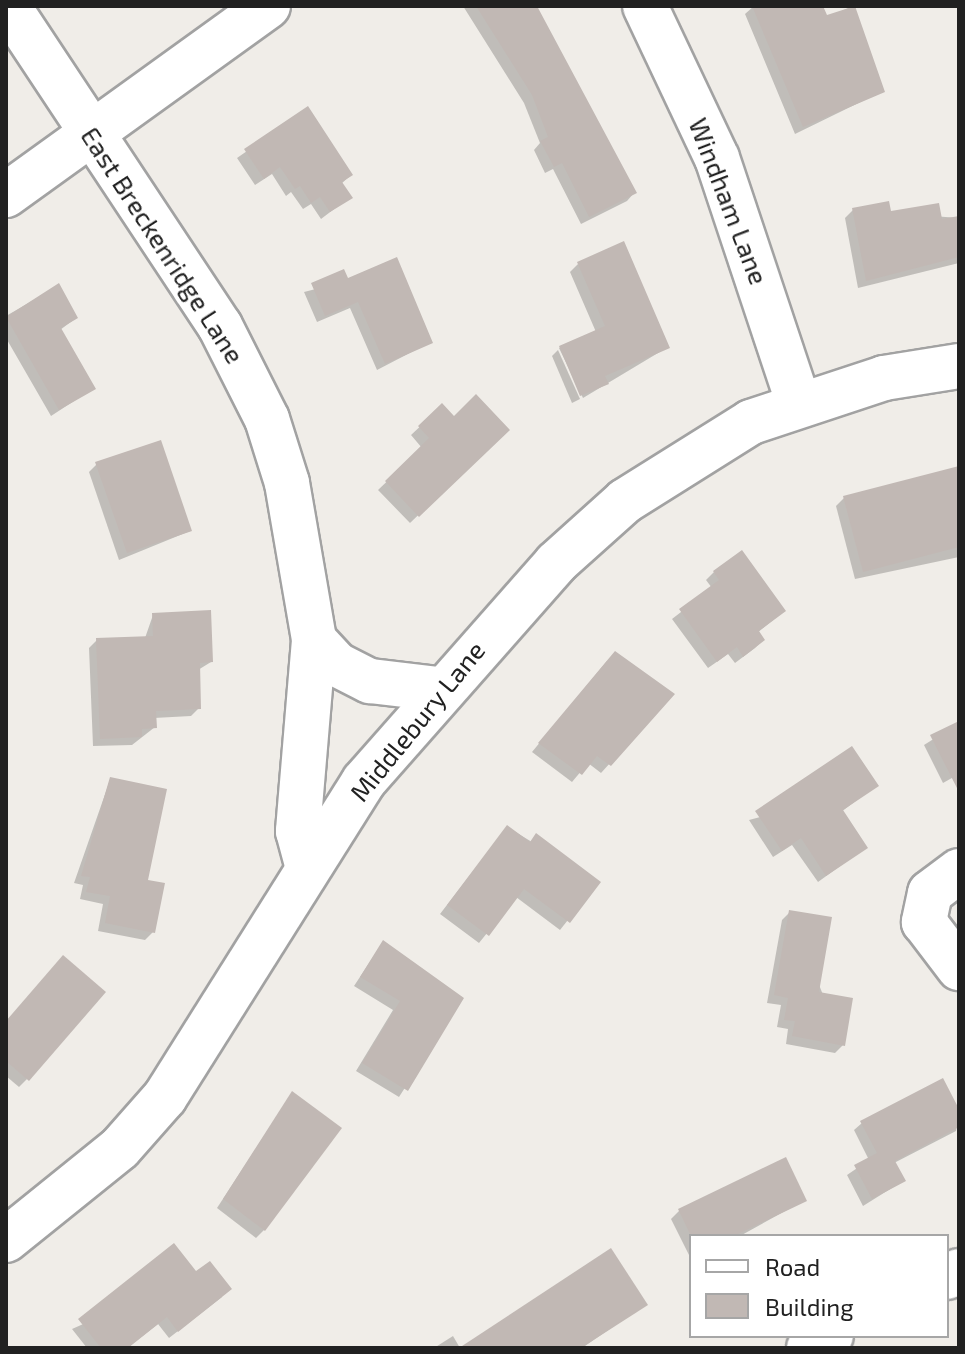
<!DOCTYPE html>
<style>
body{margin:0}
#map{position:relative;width:965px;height:1354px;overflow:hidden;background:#f0ede8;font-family:"Exo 2",sans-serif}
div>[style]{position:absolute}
.shadow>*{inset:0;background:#0003}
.building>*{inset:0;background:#c1b8b4}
.roads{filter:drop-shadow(2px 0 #a2a2a2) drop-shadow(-2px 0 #a2a2a2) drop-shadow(0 2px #a2a2a2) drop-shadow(0 -2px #a2a2a2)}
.minor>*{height:44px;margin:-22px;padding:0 22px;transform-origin:22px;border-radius:22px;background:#fff}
span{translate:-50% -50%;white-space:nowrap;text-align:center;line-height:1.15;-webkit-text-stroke:7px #fff;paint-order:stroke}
.street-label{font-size:26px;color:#212121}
.frame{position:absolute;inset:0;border:8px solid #212121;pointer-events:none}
.legend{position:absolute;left:689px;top:1234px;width:260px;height:104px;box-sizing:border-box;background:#fff;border:2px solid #a6a6a6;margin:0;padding:10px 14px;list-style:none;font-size:24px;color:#212121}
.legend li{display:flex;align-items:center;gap:16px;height:40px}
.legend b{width:40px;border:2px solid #a6a6a6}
</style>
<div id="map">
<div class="shadow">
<i style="clip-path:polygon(463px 6px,535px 6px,634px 193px,627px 201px,581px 224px,553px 169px,545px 173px,534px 150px,540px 143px,524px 103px)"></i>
<i style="clip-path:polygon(754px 6px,821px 6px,826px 18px,853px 6px,883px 91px,795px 134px,745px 14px)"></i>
<i style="clip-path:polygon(307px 109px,351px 175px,341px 184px,350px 197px,321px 219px,311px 204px,303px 209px,291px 192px,286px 196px,272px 174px,255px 185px,237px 158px)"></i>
<i style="clip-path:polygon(853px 210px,959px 218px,959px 263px,858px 288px,845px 218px)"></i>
<i style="clip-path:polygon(578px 264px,668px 347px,583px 398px,559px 348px,596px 332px,570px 272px)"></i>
<i style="clip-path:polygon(347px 281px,431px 342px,377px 370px,350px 308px,317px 322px,304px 292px)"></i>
<i style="clip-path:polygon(58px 286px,76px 318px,60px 330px,94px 388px,51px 416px,6px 338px,6px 316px)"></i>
<i style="clip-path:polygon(558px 350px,580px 399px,572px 403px,552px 356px)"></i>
<i style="clip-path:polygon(442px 406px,454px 419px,507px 430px,410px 523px,378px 490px,422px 448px,411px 435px)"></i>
<i style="clip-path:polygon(97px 464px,190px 531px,119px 560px,89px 472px)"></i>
<i style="clip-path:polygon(959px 479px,959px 557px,855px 579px,836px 506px,844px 498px)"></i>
<i style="clip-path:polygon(714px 572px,784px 611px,757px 633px,763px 640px,755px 648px,735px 663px,728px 654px,708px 668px,672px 619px,712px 588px,706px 580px)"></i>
<i style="clip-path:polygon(153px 615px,211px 662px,198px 670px,199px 708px,191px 716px,154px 718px,155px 727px,132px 745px,93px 746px,89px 648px,97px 640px,145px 638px)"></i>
<i style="clip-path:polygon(607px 661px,672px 695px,601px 773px,588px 763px,572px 782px,532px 752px)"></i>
<i style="clip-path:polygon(959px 723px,959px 774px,943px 783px,924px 745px)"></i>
<i style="clip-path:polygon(110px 780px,146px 881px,153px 932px,145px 940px,98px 931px,103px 904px,80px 899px,83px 885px,74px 883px)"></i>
<i style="clip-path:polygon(877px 785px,841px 812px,865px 848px,818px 882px,792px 845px,773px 857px,749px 820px)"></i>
<i style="clip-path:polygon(507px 827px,598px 882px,560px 930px,516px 897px,479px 943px,440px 914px)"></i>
<i style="clip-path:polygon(790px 912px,843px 1045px,835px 1053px,786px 1044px,788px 1029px,777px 1027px,781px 1005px,767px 1003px,782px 920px)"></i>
<i style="clip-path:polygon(383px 942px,462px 999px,399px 1097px,356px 1071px,393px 1010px,354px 986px)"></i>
<i style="clip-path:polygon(6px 1023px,27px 1079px,19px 1087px,6px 1076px)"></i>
<i style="clip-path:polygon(292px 1093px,264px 1230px,256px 1238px,217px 1208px)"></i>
<i style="clip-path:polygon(959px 1113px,956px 1131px,894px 1163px,903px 1181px,863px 1206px,847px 1175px,869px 1160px,854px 1130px,862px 1123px)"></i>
<i style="clip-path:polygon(805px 1200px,740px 1236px,691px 1236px,691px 1259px,671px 1219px,679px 1211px)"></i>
<i style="clip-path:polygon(196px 1274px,222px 1297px,169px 1338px,158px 1324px,127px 1348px,87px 1348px,72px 1329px)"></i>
<i style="clip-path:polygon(646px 1304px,582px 1348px,463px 1348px)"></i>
<i style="clip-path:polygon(453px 1336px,460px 1348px,434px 1348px)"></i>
</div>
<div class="building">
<i style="clip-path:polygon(476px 6px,537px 6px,637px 193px,589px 217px,562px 163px,554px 167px,540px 141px,548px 137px,532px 95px)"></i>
<i style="clip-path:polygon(752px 6px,823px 6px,827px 15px,855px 6px,885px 92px,803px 127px)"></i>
<i style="clip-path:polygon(308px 106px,353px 175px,342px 182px,353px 198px,330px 212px,320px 197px,311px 203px,300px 186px,295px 189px,280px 167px,264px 179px,244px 149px)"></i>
<i style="clip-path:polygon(889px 201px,891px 211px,939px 203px,942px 219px,959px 216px,959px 257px,866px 281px,852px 208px)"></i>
<i style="clip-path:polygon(624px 241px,670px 348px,605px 376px,609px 384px,580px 396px,559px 346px,605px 326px,577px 262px)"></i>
<i style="clip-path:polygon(397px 257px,433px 343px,385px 364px,358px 302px,325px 316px,311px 283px,344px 269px,348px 278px)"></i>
<i style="clip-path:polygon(59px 283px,78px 318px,61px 328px,96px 389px,59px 410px,6px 317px)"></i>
<i style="clip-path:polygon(476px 394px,510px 430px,419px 517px,385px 481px,429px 438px,418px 426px,442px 403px,454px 416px)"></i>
<i style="clip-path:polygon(161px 440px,192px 531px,127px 553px,95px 462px)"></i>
<i style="clip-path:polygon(959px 466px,959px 547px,863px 572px,843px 496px)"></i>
<i style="clip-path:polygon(742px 550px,786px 611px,759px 631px,765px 640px,743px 657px,737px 647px,717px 662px,679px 609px,719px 580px,713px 571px)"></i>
<i style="clip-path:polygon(211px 610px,213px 662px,200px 663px,201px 709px,156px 711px,157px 728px,142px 729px,142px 737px,100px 739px,96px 638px,153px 636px,152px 613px)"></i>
<i style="clip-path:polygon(615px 651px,675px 694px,611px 766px,597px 756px,582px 775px,538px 743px)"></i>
<i style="clip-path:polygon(959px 721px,959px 792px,930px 735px)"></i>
<i style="clip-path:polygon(852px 746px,879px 786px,843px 810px,868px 848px,826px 876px,801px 838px,782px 851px,755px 811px)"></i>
<i style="clip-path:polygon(110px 777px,167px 789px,148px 880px,165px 883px,155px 933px,105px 923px,110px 896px,86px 892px,90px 877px,81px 876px)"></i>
<i style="clip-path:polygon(507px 825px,530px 842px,536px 833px,601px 882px,570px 923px,524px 889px,489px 936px,447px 905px)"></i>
<i style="clip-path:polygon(789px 910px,832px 917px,819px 992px,853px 998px,845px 1046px,792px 1036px,795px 1021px,784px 1020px,788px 998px,774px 995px)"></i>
<i style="clip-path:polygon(383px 940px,464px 998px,408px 1091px,362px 1063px,400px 1001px,360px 977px)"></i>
<i style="clip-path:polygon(63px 955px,106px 992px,29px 1081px,6px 1061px,6px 1021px)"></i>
<i style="clip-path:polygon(943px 1078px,959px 1109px,959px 1127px,895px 1161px,906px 1181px,872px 1199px,854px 1165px,877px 1153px,860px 1121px)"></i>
<i style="clip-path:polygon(292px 1091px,342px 1128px,265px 1231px,223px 1199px)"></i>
<i style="clip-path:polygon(786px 1157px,807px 1201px,734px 1236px,691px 1236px,678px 1209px)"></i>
<i style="clip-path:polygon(174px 1243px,196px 1271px,210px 1261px,232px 1289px,178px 1332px,167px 1317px,128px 1348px,101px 1348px,78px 1319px)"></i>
<i style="clip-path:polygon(611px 1248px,648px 1305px,581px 1348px,459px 1348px)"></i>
</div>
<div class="roads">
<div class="minor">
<i style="left:8px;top:6px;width:384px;rotate:56.5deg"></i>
<i style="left:220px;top:326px;width:104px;rotate:63.2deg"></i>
<i style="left:267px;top:419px;width:67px;rotate:72.6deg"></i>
<i style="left:287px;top:483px;width:159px;rotate:80.2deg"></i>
<i style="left:314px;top:640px;width:192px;rotate:94.8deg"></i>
<i style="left:298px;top:831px;width:34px;rotate:75deg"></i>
<i style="left:645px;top:6px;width:168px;rotate:64.7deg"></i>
<i style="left:717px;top:158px;width:257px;rotate:71.6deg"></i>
<i style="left:6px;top:195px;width:323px;rotate:-35.8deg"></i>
<i style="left:314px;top:640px;width:33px;rotate:47deg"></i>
<i style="left:336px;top:664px;width:38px;rotate:27deg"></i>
<i style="left:370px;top:681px;width:68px;rotate:6.7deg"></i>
<i style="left:959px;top:871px;width:36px;rotate:143deg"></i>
<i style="left:930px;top:893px;width:30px;rotate:102deg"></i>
<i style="left:924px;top:922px;width:58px;rotate:52.7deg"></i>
<i style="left:6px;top:1240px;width:146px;rotate:-38.9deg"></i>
<i style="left:120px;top:1148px;width:68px;rotate:-48.6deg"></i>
<i style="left:165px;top:1097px;width:373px;rotate:-57.8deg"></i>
<i style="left:364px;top:781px;width:290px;rotate:-48.6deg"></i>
<i style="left:556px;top:563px;width:93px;rotate:-41.9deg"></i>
<i style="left:625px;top:501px;width:149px;rotate:-32.1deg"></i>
<i style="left:751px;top:422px;width:140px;rotate:-18.3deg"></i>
<i style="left:884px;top:378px;width:76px;rotate:-9.1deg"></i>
<i style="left:947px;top:1277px;width:13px;rotate:-27deg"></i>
<i style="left:809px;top:1348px;width:25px;rotate:-29deg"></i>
</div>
</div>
<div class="street-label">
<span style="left:729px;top:201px;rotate:69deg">Windham Lane</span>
<span style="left:163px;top:245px;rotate:57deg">East Breckenridge Lane</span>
<span style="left:417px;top:721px;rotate:-51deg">Middlebury Lane</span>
</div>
<div class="frame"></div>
<ul class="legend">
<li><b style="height:10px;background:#fff"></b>Road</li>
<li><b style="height:22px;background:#c1b8b4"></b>Building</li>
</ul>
</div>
